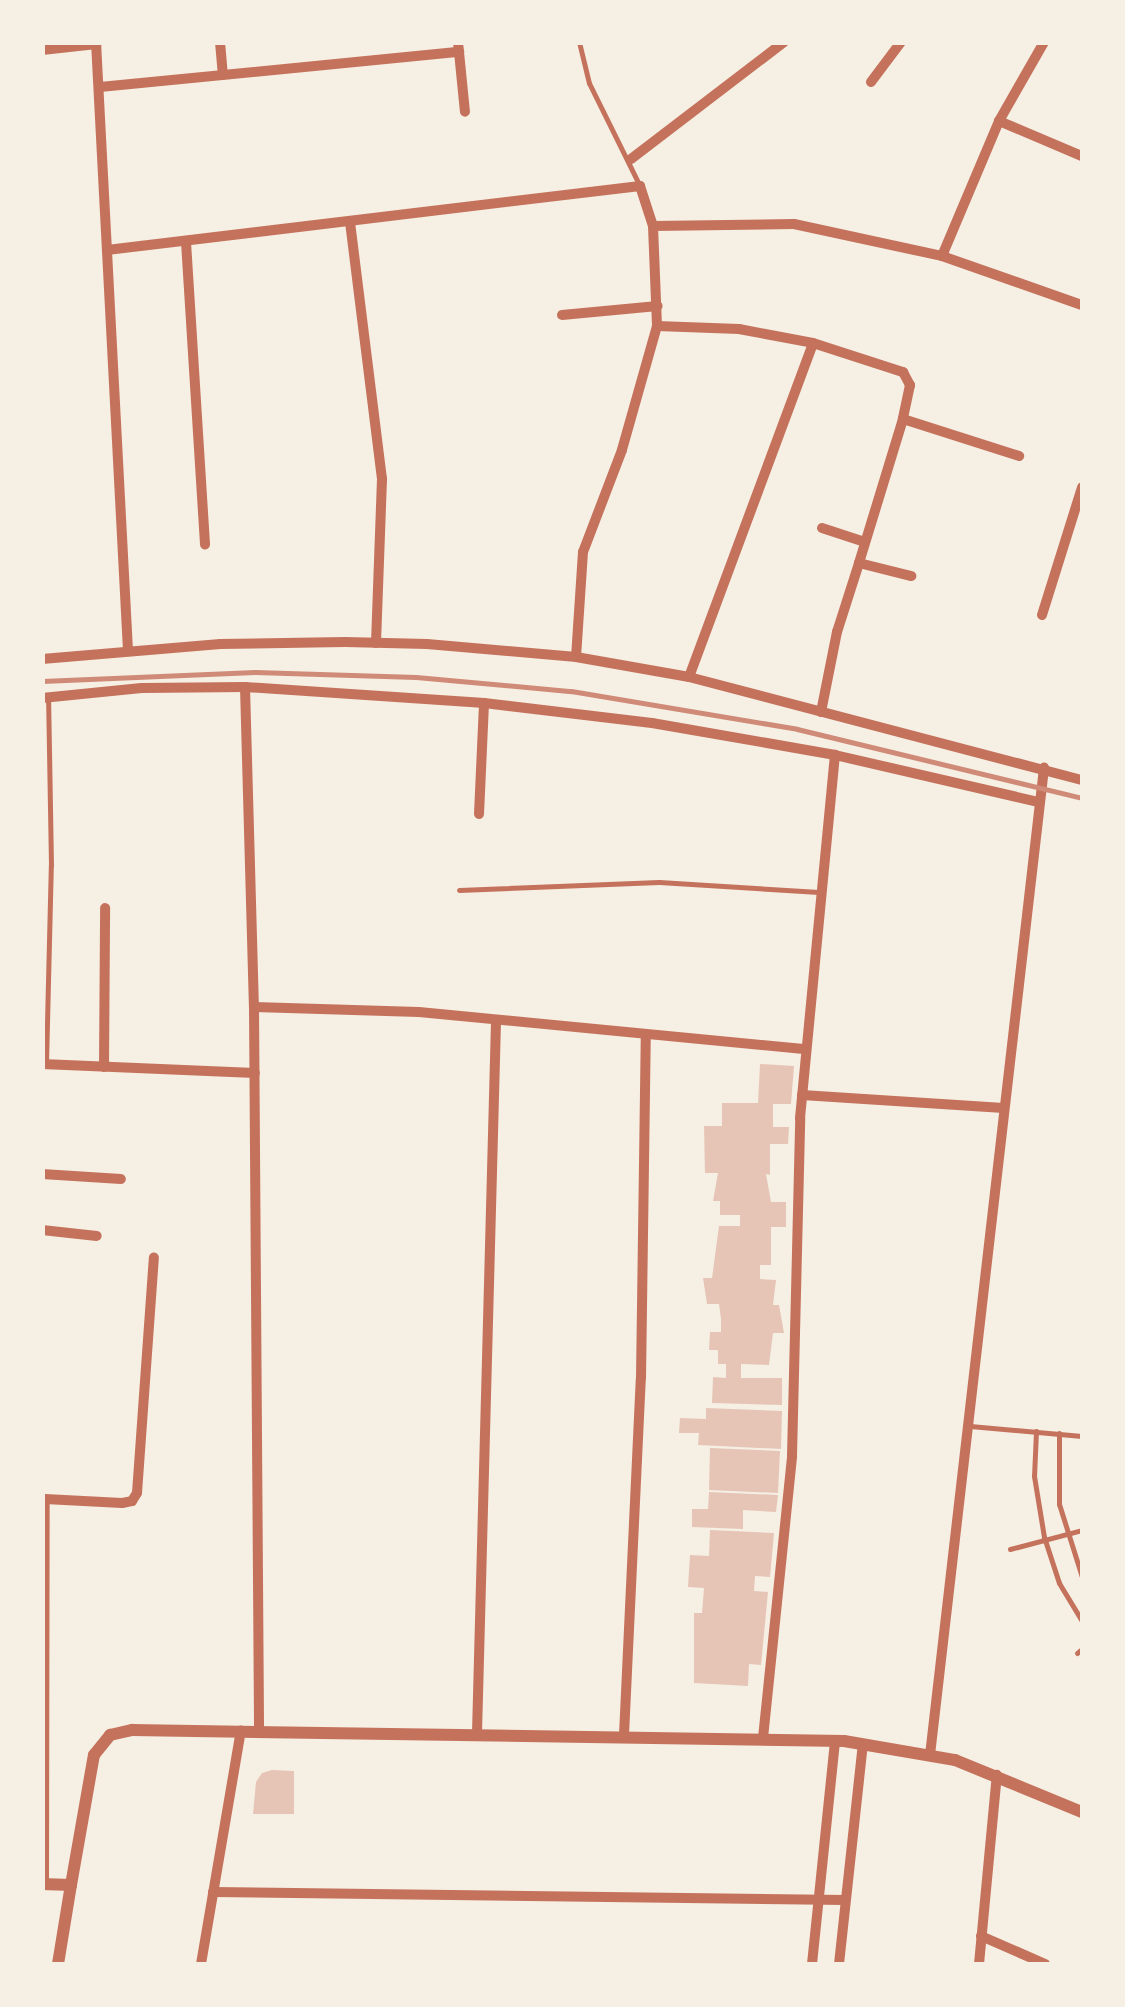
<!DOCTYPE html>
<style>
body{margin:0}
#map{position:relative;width:1125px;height:2007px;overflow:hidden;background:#f6efe4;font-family:"Noto Serif",serif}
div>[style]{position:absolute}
.building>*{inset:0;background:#e6c5b7}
.service>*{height:5px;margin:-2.5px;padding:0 2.5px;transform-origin:2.5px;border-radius:2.5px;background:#c5725c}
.minor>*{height:10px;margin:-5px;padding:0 5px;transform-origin:5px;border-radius:5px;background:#c5725c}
.tertiary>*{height:12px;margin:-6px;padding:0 6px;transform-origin:6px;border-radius:6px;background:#c5725c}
.rail>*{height:5px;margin:-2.5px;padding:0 2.5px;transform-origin:2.5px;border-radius:2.5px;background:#cf8b77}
span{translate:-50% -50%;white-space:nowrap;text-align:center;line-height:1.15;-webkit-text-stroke:10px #f6efe4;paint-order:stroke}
.frame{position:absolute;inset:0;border:45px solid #f6efe4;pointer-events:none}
</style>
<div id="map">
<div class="building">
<i style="clip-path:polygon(760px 1064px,794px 1066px,791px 1104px,773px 1104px,773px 1127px,789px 1127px,788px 1144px,770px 1144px,770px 1175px,766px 1174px,771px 1202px,786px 1202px,786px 1227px,771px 1227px,771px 1265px,760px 1265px,760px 1279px,776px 1280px,773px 1305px,779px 1305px,784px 1333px,773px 1333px,769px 1365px,741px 1364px,741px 1378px,782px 1378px,782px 1405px,712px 1403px,713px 1377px,726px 1378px,726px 1364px,718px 1364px,718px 1350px,709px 1350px,710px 1332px,721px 1332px,721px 1319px,719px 1304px,707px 1304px,703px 1278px,712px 1278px,719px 1226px,740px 1226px,740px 1215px,720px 1215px,720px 1201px,713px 1201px,718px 1173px,705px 1173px,704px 1126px,722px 1126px,722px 1103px,758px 1103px)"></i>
<i style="clip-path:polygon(706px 1408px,782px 1411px,781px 1449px,698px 1445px,699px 1433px,679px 1433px,680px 1418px,706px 1419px)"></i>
<i style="clip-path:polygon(710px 1448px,780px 1451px,778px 1493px,709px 1490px)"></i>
<i style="clip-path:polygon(709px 1492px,778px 1495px,776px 1512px,743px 1510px,743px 1529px,692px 1527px,692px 1509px,708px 1509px)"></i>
<i style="clip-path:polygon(710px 1530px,774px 1533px,770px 1577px,755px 1576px,754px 1591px,768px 1592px,761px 1665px,749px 1664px,748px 1686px,694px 1683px,694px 1613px,702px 1613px,704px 1588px,688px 1587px,690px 1555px,709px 1556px)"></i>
<i style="clip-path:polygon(272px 1770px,294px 1771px,294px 1814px,253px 1814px,256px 1782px,262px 1773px)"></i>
</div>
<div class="service">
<i style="left:579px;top:42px;width:42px;rotate:76.3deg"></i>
<i style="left:589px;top:83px;width:113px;rotate:63.7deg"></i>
<i style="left:459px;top:890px;width:200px;rotate:-2.3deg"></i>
<i style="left:659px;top:882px;width:160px;rotate:3.6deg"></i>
<i style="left:46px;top:1064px;width:199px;rotate:-88.6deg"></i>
<i style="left:51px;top:865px;width:165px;rotate:-91deg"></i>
<i style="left:970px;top:1426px;width:112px;rotate:5.1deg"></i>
<i style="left:1036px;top:1431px;width:45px;rotate:92.5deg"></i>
<i style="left:1034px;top:1476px;width:62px;rotate:80.7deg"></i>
<i style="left:1044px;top:1537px;width:48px;rotate:71.9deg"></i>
<i style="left:1059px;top:1583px;width:44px;rotate:58.8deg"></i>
<i style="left:1059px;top:1433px;width:71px;rotate:90deg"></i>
<i style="left:1059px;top:1504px;width:77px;rotate:72.5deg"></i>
<i style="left:1082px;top:1445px;width:58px;rotate:90deg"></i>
<i style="left:1010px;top:1549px;width:74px;rotate:-14.8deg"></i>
<i style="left:1077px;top:1653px;width:6px;rotate:-39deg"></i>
</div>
<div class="minor">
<i style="left:96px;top:42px;width:610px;rotate:86.99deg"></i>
<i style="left:220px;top:42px;width:33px;rotate:85deg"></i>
<i style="left:458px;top:42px;width:70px;rotate:84.3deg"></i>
<i style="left:42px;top:50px;width:55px;rotate:-6.2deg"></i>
<i style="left:871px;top:82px;width:50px;rotate:-53.1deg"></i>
<i style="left:100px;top:87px;width:361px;rotate:-5.6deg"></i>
<i style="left:999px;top:121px;width:90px;rotate:22.9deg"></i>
<i style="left:631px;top:159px;width:193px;rotate:-37.4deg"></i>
<i style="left:350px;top:222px;width:259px;rotate:82.9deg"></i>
<i style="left:382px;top:479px;width:164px;rotate:92.1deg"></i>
<i style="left:653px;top:226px;width:141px;rotate:-0.8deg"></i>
<i style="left:794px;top:224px;width:151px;rotate:12.2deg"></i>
<i style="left:942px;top:256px;width:148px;rotate:19.3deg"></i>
<i style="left:186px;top:242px;width:303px;rotate:86.4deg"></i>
<i style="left:107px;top:250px;width:537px;rotate:-6.85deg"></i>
<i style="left:640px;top:186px;width:42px;rotate:72deg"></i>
<i style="left:653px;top:226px;width:100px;rotate:87.7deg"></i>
<i style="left:657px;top:326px;width:129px;rotate:105.8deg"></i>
<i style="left:622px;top:450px;width:109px;rotate:110.9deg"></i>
<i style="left:583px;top:552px;width:105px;rotate:93.8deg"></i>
<i style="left:942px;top:256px;width:147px;rotate:-67.1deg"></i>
<i style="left:999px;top:121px;width:91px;rotate:-60.3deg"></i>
<i style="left:562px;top:315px;width:96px;rotate:-5.4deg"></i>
<i style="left:657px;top:326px;width:82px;rotate:2.1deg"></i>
<i style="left:739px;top:329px;width:75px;rotate:10.7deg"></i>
<i style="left:813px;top:343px;width:95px;rotate:17.9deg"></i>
<i style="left:903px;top:372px;width:15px;rotate:62deg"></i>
<i style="left:910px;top:385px;width:35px;rotate:102deg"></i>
<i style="left:903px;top:419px;width:122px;rotate:17.7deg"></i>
<i style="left:903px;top:419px;width:151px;rotate:107deg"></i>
<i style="left:859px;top:563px;width:54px;rotate:14deg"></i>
<i style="left:822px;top:528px;width:45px;rotate:18deg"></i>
<i style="left:1042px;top:615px;width:134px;rotate:-72.6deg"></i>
<i style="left:42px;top:659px;width:179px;rotate:-4.8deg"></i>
<i style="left:220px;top:644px;width:125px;rotate:-0.9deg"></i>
<i style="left:345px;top:642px;width:82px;rotate:1.4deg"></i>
<i style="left:427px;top:644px;width:150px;rotate:5deg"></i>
<i style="left:576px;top:657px;width:115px;rotate:10deg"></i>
<i style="left:689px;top:677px;width:406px;rotate:14.7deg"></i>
<i style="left:689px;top:677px;width:356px;rotate:-69.6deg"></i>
<i style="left:245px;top:687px;width:320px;rotate:88.4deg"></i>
<i style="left:254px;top:1007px;width:723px;rotate:89.6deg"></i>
<i style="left:42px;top:698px;width:100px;rotate:-5.7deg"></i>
<i style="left:142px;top:688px;width:103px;rotate:-0.6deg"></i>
<i style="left:245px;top:687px;width:240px;rotate:3.8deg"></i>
<i style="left:484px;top:703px;width:169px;rotate:6.8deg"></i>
<i style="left:652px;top:723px;width:186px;rotate:9.9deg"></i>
<i style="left:835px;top:755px;width:208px;rotate:13deg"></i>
<i style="left:821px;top:712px;width:82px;rotate:-78.7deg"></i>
<i style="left:837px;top:632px;width:72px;rotate:-72.3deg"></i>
<i style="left:479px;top:814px;width:111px;rotate:-87.4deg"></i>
<i style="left:254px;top:1007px;width:165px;rotate:1.7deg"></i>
<i style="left:419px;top:1012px;width:389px;rotate:5.5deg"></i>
<i style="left:42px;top:1064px;width:213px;rotate:2.4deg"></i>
<i style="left:104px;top:1067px;width:159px;rotate:-89.6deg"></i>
<i style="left:802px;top:1095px;width:202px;rotate:3.7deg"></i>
<i style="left:42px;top:1174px;width:79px;rotate:3.6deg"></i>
<i style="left:42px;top:1230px;width:55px;rotate:6.2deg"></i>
<i style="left:477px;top:1733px;width:713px;rotate:-88.47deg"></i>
<i style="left:624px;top:1735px;width:357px;rotate:-87.3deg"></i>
<i style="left:641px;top:1378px;width:343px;rotate:-89.2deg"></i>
<i style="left:763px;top:1738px;width:283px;rotate:-84.1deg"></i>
<i style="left:792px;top:1456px;width:338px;rotate:-88.6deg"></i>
<i style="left:800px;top:1118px;width:365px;rotate:-84.5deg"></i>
<i style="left:930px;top:1755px;width:994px;rotate:-83.41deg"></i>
<i style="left:44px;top:1884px;width:385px;rotate:-89.9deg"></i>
<i style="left:45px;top:1499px;width:77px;rotate:3deg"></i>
<i style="left:122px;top:1503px;width:10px;rotate:-11deg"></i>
<i style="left:132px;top:1501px;width:9px;rotate:-58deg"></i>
<i style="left:137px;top:1493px;width:236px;rotate:-85.9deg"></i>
<i style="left:213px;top:1892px;width:632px;rotate:0.73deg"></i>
<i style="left:981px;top:1936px;width:70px;rotate:23.6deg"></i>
<i style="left:201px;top:1964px;width:237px;rotate:-80.3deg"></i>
<i style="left:812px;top:1964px;width:225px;rotate:-84.1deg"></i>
<i style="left:839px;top:1964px;width:221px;rotate:-83.8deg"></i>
<i style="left:979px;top:1964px;width:190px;rotate:-84.6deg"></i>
</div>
<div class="tertiary">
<i style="left:42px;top:1884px;width:29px;rotate:2deg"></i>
<i style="left:71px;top:1885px;width:132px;rotate:-80deg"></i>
<i style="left:94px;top:1755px;width:26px;rotate:-51deg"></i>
<i style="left:110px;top:1735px;width:23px;rotate:-13deg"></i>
<i style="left:132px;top:1730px;width:712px;rotate:0.89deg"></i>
<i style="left:844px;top:1741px;width:113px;rotate:9.7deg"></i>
<i style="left:955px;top:1760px;width:137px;rotate:22.3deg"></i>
<i style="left:58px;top:1964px;width:80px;rotate:-80.7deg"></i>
</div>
<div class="rail">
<i style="left:42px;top:681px;width:213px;rotate:-2.4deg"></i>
<i style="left:255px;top:672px;width:161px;rotate:1.8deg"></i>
<i style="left:416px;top:677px;width:156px;rotate:5.2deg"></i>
<i style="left:571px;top:691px;width:229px;rotate:9.5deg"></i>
<i style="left:797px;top:729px;width:293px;rotate:13.6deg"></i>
</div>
<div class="frame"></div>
</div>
